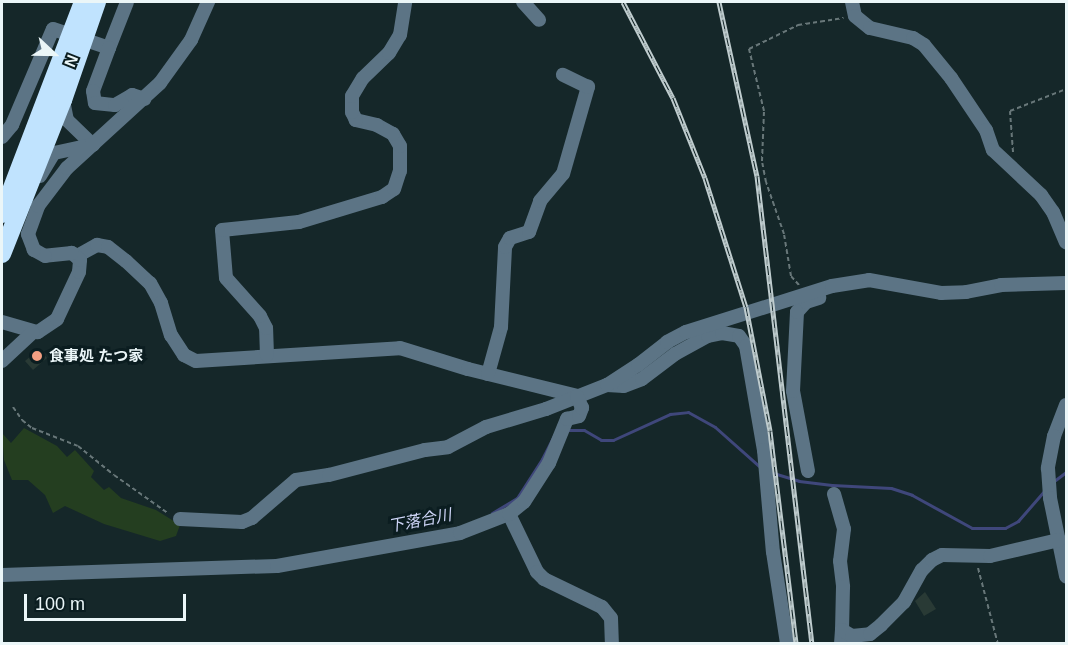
<!DOCTYPE html>
<meta charset="utf-8">
<style>
body{margin:0}
#map{position:relative;width:1068px;height:645px;overflow:hidden;background:#152729;font-family:Helvetica,"Noto Sans JP",sans-serif}
div>[style]{position:absolute}
.green>*{inset:0;background:#243e20}
.stream>*{height:3px;margin:-1.5px;padding:0 1.5px;transform-origin:1.5px;border-radius:1.5px;background:#3f477b}
.building>*{inset:0;background:#293a35}
.path>*{height:2px;margin-top:-1px;transform-origin:0;background:repeating-linear-gradient(90deg,#687779 0 4.5px,transparent 0 7.5px)}
.minor>*{height:14px;margin:-7px;padding:0 7px;transform-origin:7px;border-radius:7px;background:#5c7485}
.highway>*{height:18px;margin:-9px;padding:0 9px;transform-origin:9px;border-radius:9px;background:#c0e3fe}
.rail>*{height:5px;margin-top:-2.5px;transform-origin:0;background:repeating-linear-gradient(90deg,#0b1d20 0 9px,#bfccce 0 18px);box-sizing:border-box;border-block:2px solid #bfccce}
.dots>*{width:16px;height:16px;translate:-50% -50%;box-sizing:border-box;border:3px solid #0b1d20;border-radius:50%}
span{translate:-50% -50%;white-space:nowrap;text-align:center;line-height:1.15;-webkit-text-stroke:6px #0b1d20;paint-order:stroke}
.poi-label{font-size:15px;color:#ebf6f8;font-weight:700}
.left{translate:0 -50%;text-align:left}
.water-label{font-size:16px;color:#ced5f7;font-style:italic}
.frame{position:absolute;inset:0;border:3px solid #ebf6f8;pointer-events:none}
.north{position:absolute;left:24px;top:24px;width:60px;height:60px;-webkit-text-stroke:4px #0b1d20;paint-order:stroke;rotate:112deg;font-size:16px;font-weight:700;line-height:24px;text-align:center;color:#ebf6f8}
.north::after{content:'';display:block;margin:auto;width:21px;height:27px;background:#ebf6f8;clip-path:polygon(50% 0,100% 100%,50% 72%,0 100%)}
.scale{position:absolute;left:24px;top:594px;width:162px;height:27px;box-sizing:border-box;border:3px solid #ebf6f8;border-top:0;padding-left:8px;font-size:18px;line-height:21px;white-space:nowrap;color:#ebf6f8;-webkit-text-stroke:4px #0b1d20;paint-order:stroke}
</style>
<div id="map">
<div class="green">
<i style="clip-path:polygon(24px 428px,57px 446px,67px 457px,75px 450px,94px 471px,91px 477px,104px 490px,109px 487px,121px 498px,156px 510px,180px 525px,176px 536px,160px 541px,104px 524px,65px 506px,53px 513px,45px 495px,28px 480px,12px 480px,4px 460px,2px 433px,11px 443px)"></i>
</div>
<div class="stream">
<i style="left:568px;top:430px;width:16px"></i>
<i style="left:584px;top:430px;width:20px;rotate:30deg"></i>
<i style="left:601px;top:440px;width:12px"></i>
<i style="left:613px;top:440px;width:63px;rotate:-24.5deg"></i>
<i style="left:670px;top:414px;width:18px;rotate:-6deg"></i>
<i style="left:688px;top:412px;width:31px;rotate:29deg"></i>
<i style="left:715px;top:427px;width:62px;rotate:41.7deg"></i>
<i style="left:770px;top:472px;width:30px;rotate:17deg"></i>
<i style="left:799px;top:481px;width:33px;rotate:7deg"></i>
<i style="left:832px;top:485px;width:59px;rotate:2.9deg"></i>
<i style="left:891px;top:488px;width:22px;rotate:18deg"></i>
<i style="left:912px;top:495px;width:68px;rotate:28.8deg"></i>
<i style="left:972px;top:528px;width:33px"></i>
<i style="left:1005px;top:528px;width:15px;rotate:-28deg"></i>
<i style="left:1018px;top:521px;width:41px;rotate:-48.9deg"></i>
<i style="left:1054px;top:481px;width:15px;rotate:-37deg"></i>
<i style="left:492px;top:513px;width:29px;rotate:-31deg"></i>
<i style="left:517px;top:498px;width:46px;rotate:-57.3deg"></i>
<i style="left:542px;top:459px;width:31px;rotate:-63deg"></i>
</div>
<div class="building">
<i style="clip-path:polygon(39px 349px,47px 358px,33px 370px,25px 361px)"></i>
<i style="clip-path:polygon(925px 592px,936px 609px,924px 616px,915px 601px)"></i>
</div>
<div class="path">
<i style="left:1013px;top:152px;width:41px;rotate:-94.2deg"></i>
<i style="left:1010px;top:111px;width:60px;rotate:-21.4deg"></i>
<i style="left:799px;top:285px;width:12px;rotate:-132deg"></i>
<i style="left:791px;top:276px;width:43px;rotate:-99.5deg"></i>
<i style="left:784px;top:234px;width:55px;rotate:-109.1deg"></i>
<i style="left:766px;top:182px;width:21px;rotate:-101deg"></i>
<i style="left:762px;top:161px;width:50px;rotate:-87.7deg"></i>
<i style="left:764px;top:111px;width:64px;rotate:-103.6deg"></i>
<i style="left:749px;top:49px;width:55px;rotate:-26.1deg"></i>
<i style="left:798px;top:25px;width:46px;rotate:-8.8deg"></i>
<i style="left:13px;top:407px;width:16px;rotate:55deg"></i>
<i style="left:22px;top:420px;width:13px;rotate:39deg"></i>
<i style="left:32px;top:428px;width:49px;rotate:21.4deg"></i>
<i style="left:78px;top:446px;width:46px;rotate:38.9deg"></i>
<i style="left:114px;top:475px;width:67px;rotate:35.3deg"></i>
<i style="left:978px;top:568px;width:79px;rotate:75.3deg"></i>
</div>
<div class="minor">
<i style="left:523px;top:2px;width:24px;rotate:48deg"></i>
<i style="left:852px;top:2px;width:14px;rotate:78deg"></i>
<i style="left:855px;top:16px;width:19px;rotate:39deg"></i>
<i style="left:870px;top:28px;width:44px;rotate:13.1deg"></i>
<i style="left:913px;top:38px;width:13px;rotate:32deg"></i>
<i style="left:924px;top:45px;width:43px;rotate:50.7deg"></i>
<i style="left:951px;top:78px;width:63px;rotate:56.1deg"></i>
<i style="left:986px;top:130px;width:21px;rotate:71deg"></i>
<i style="left:993px;top:150px;width:66px;rotate:43.2deg"></i>
<i style="left:1041px;top:195px;width:21px;rotate:55deg"></i>
<i style="left:1053px;top:212px;width:33px;rotate:67deg"></i>
<i style="left:109px;top:48px;width:49px;rotate:-68.6deg"></i>
<i style="left:63px;top:100px;width:20px;rotate:79deg"></i>
<i style="left:67px;top:120px;width:36px;rotate:44deg"></i>
<i style="left:2px;top:137px;width:16px;rotate:-50deg"></i>
<i style="left:12px;top:125px;width:104px;rotate:-66.9deg"></i>
<i style="left:53px;top:29px;width:59px;rotate:18.7deg"></i>
<i style="left:109px;top:48px;width:46px;rotate:110.4deg"></i>
<i style="left:93px;top:91px;width:12px;rotate:81deg"></i>
<i style="left:95px;top:103px;width:20px;rotate:6deg"></i>
<i style="left:115px;top:105px;width:20px;rotate:-30deg"></i>
<i style="left:132px;top:95px;width:13px;rotate:18deg"></i>
<i style="left:40px;top:176px;width:27px;rotate:-59deg"></i>
<i style="left:54px;top:153px;width:40px;rotate:-12deg"></i>
<i style="left:77px;top:256px;width:23px;rotate:-29deg"></i>
<i style="left:97px;top:245px;width:11px;rotate:10deg"></i>
<i style="left:108px;top:247px;width:23px;rotate:38deg"></i>
<i style="left:126px;top:261px;width:33px;rotate:43deg"></i>
<i style="left:150px;top:283px;width:23px;rotate:61deg"></i>
<i style="left:161px;top:303px;width:34px;rotate:73deg"></i>
<i style="left:171px;top:335px;width:24px;rotate:57deg"></i>
<i style="left:184px;top:355px;width:13px;rotate:27deg"></i>
<i style="left:196px;top:361px;width:204px;rotate:-3.6deg"></i>
<i style="left:400px;top:348px;width:71px;rotate:17.2deg"></i>
<i style="left:468px;top:369px;width:112px;rotate:13.9deg"></i>
<i style="left:2px;top:322px;width:37px;rotate:16deg"></i>
<i style="left:38px;top:332px;width:23px;rotate:-34deg"></i>
<i style="left:57px;top:319px;width:52px;rotate:-64.9deg"></i>
<i style="left:79px;top:272px;width:12px;rotate:-85deg"></i>
<i style="left:80px;top:260px;width:11px;rotate:-139deg"></i>
<i style="left:72px;top:253px;width:27px;rotate:174deg"></i>
<i style="left:45px;top:256px;width:13px;rotate:-151deg"></i>
<i style="left:34px;top:250px;width:17px;rotate:-111deg"></i>
<i style="left:28px;top:234px;width:30px;rotate:-70deg"></i>
<i style="left:38px;top:206px;width:48px;rotate:-52.7deg"></i>
<i style="left:67px;top:168px;width:126px;rotate:-42.4deg"></i>
<i style="left:160px;top:83px;width:53px;rotate:-54.2deg"></i>
<i style="left:191px;top:40px;width:42px;rotate:-65.9deg"></i>
<i style="left:267px;top:355px;width:27px;rotate:-92deg"></i>
<i style="left:266px;top:328px;width:13px;rotate:-117deg"></i>
<i style="left:260px;top:316px;width:51px;rotate:-131.8deg"></i>
<i style="left:226px;top:278px;width:48px;rotate:-94.8deg"></i>
<i style="left:222px;top:230px;width:77px;rotate:-5.9deg"></i>
<i style="left:299px;top:222px;width:87px;rotate:-16.8deg"></i>
<i style="left:382px;top:197px;width:14px;rotate:-34deg"></i>
<i style="left:394px;top:189px;width:19px;rotate:-72deg"></i>
<i style="left:400px;top:171px;width:25px;rotate:-90deg"></i>
<i style="left:400px;top:146px;width:14px;rotate:-120deg"></i>
<i style="left:393px;top:134px;width:18px;rotate:-151deg"></i>
<i style="left:377px;top:125px;width:22px;rotate:-167deg"></i>
<i style="left:356px;top:120px;width:9px;rotate:-117deg"></i>
<i style="left:352px;top:112px;width:16px;rotate:-90deg"></i>
<i style="left:352px;top:96px;width:21px;rotate:-59deg"></i>
<i style="left:363px;top:78px;width:36px;rotate:-44deg"></i>
<i style="left:389px;top:53px;width:21px;rotate:-59deg"></i>
<i style="left:400px;top:35px;width:33px;rotate:-81deg"></i>
<i style="left:2px;top:361px;width:42px;rotate:-43.1deg"></i>
<i style="left:488px;top:374px;width:49px;rotate:-74.5deg"></i>
<i style="left:501px;top:327px;width:80px;rotate:-87.1deg"></i>
<i style="left:505px;top:247px;width:10px;rotate:-61deg"></i>
<i style="left:510px;top:238px;width:20px;rotate:-18deg"></i>
<i style="left:529px;top:232px;width:33px;rotate:-70deg"></i>
<i style="left:540px;top:201px;width:35px;rotate:-50deg"></i>
<i style="left:563px;top:174px;width:91px;rotate:-74deg"></i>
<i style="left:588px;top:87px;width:28px;rotate:-154deg"></i>
<i style="left:607px;top:385px;width:17px;rotate:3deg"></i>
<i style="left:624px;top:386px;width:19px;rotate:-21deg"></i>
<i style="left:642px;top:379px;width:41px;rotate:-37.1deg"></i>
<i style="left:675px;top:354px;width:38px;rotate:-29deg"></i>
<i style="left:708px;top:336px;width:14px;rotate:-12deg"></i>
<i style="left:722px;top:333px;width:17px;rotate:10deg"></i>
<i style="left:739px;top:336px;width:12px;rotate:55deg"></i>
<i style="left:746px;top:346px;width:106px;rotate:80.2deg"></i>
<i style="left:764px;top:450px;width:102px;rotate:85deg"></i>
<i style="left:773px;top:552px;width:93px;rotate:81.3deg"></i>
<i style="left:1066px;top:405px;width:33px;rotate:111deg"></i>
<i style="left:1054px;top:436px;width:33px;rotate:101deg"></i>
<i style="left:1048px;top:468px;width:30px;rotate:86deg"></i>
<i style="left:1050px;top:498px;width:80px;rotate:78.4deg"></i>
<i style="left:808px;top:471px;width:81px;rotate:-100.6deg"></i>
<i style="left:793px;top:391px;width:79px;rotate:-87.1deg"></i>
<i style="left:797px;top:312px;width:13px;rotate:-48deg"></i>
<i style="left:806px;top:302px;width:14px;rotate:-17deg"></i>
<i style="left:834px;top:494px;width:36px;rotate:74deg"></i>
<i style="left:844px;top:529px;width:32px;rotate:97deg"></i>
<i style="left:840px;top:561px;width:26px;rotate:83deg"></i>
<i style="left:843px;top:587px;width:43px;rotate:91.3deg"></i>
<i style="left:509px;top:514px;width:64px;rotate:64.2deg"></i>
<i style="left:537px;top:572px;width:10px;rotate:45deg"></i>
<i style="left:544px;top:579px;width:64px;rotate:25.8deg"></i>
<i style="left:602px;top:607px;width:14px;rotate:51deg"></i>
<i style="left:611px;top:618px;width:26px;rotate:88deg"></i>
<i style="left:180px;top:519px;width:62px;rotate:2.8deg"></i>
<i style="left:242px;top:522px;width:11px;rotate:-22deg"></i>
<i style="left:252px;top:518px;width:58px;rotate:-40.8deg"></i>
<i style="left:296px;top:480px;width:33px;rotate:-9deg"></i>
<i style="left:329px;top:475px;width:99px;rotate:-14.6deg"></i>
<i style="left:425px;top:450px;width:23px;rotate:-7deg"></i>
<i style="left:448px;top:447px;width:43px;rotate:-27.8deg"></i>
<i style="left:486px;top:427px;width:63px;rotate:-16.7deg"></i>
<i style="left:546px;top:409px;width:66px;rotate:-21.5deg"></i>
<i style="left:607px;top:385px;width:37px;rotate:-33deg"></i>
<i style="left:638px;top:365px;width:37px;rotate:-38deg"></i>
<i style="left:667px;top:342px;width:21px;rotate:-28deg"></i>
<i style="left:686px;top:332px;width:153px;rotate:-17.5deg"></i>
<i style="left:832px;top:286px;width:37px;rotate:-9deg"></i>
<i style="left:869px;top:280px;width:73px;rotate:10.2deg"></i>
<i style="left:941px;top:293px;width:25px;rotate:-2deg"></i>
<i style="left:966px;top:292px;width:36px;rotate:-11deg"></i>
<i style="left:1001px;top:285px;width:65px;rotate:-1.8deg"></i>
<i style="left:2px;top:575px;width:275px;rotate:-1.9deg"></i>
<i style="left:277px;top:566px;width:186px;rotate:-10.2deg"></i>
<i style="left:460px;top:533px;width:53px;rotate:-21.2deg"></i>
<i style="left:509px;top:514px;width:19px;rotate:-39deg"></i>
<i style="left:524px;top:502px;width:46px;rotate:-57.3deg"></i>
<i style="left:549px;top:463px;width:48px;rotate:-67.8deg"></i>
<i style="left:567px;top:419px;width:12px;rotate:-14deg"></i>
<i style="left:579px;top:416px;width:9px;rotate:-69deg"></i>
<i style="left:582px;top:408px;width:13px;rotate:-113deg"></i>
<i style="left:841px;top:644px;width:14px;rotate:-86deg"></i>
<i style="left:842px;top:630px;width:12px;rotate:31deg"></i>
<i style="left:852px;top:636px;width:18px;rotate:-6deg"></i>
<i style="left:870px;top:634px;width:14px;rotate:-39deg"></i>
<i style="left:881px;top:625px;width:33px;rotate:-45deg"></i>
<i style="left:904px;top:602px;width:37px;rotate:-61deg"></i>
<i style="left:922px;top:570px;width:14px;rotate:-45deg"></i>
<i style="left:932px;top:560px;width:11px;rotate:-27deg"></i>
<i style="left:942px;top:555px;width:48px;rotate:1.2deg"></i>
<i style="left:990px;top:556px;width:71px;rotate:-13.1deg"></i>
</div>
<div class="highway">
<i style="left:2px;top:214px;width:227px;rotate:-69.1deg"></i>
<i style="left:2px;top:254px;width:166px;rotate:-68.4deg"></i>
<i style="left:63px;top:100px;width:104px;rotate:-70.9deg"></i>
</div>
<div class="rail">
<i style="left:623px;top:2px;width:108px;rotate:62.5deg"></i>
<i style="left:673px;top:98px;width:86px;rotate:68.2deg"></i>
<i style="left:705px;top:178px;width:135px;rotate:72.4deg"></i>
<i style="left:746px;top:307px;width:126px;rotate:79deg"></i>
<i style="left:770px;top:431px;width:215px;rotate:83deg"></i>
<i style="left:719px;top:2px;width:178px;rotate:77.7deg"></i>
<i style="left:757px;top:176px;width:471px;rotate:83.3deg"></i>
</div>
<div class="dots">
<i style="left:37px;top:356px;background:#f39f82"></i>
</div>
<div class="poi-label">
<span class="left" style="left:49px;top:356px">食事処 たつ家</span>
</div>
<div class="water-label">
<span style="left:420px;top:521px;rotate:-11deg">下落合川</span>
</div>
<div class="frame"></div>
<div class="north">N</div>
<div class="scale">100 m</div>
</div>
